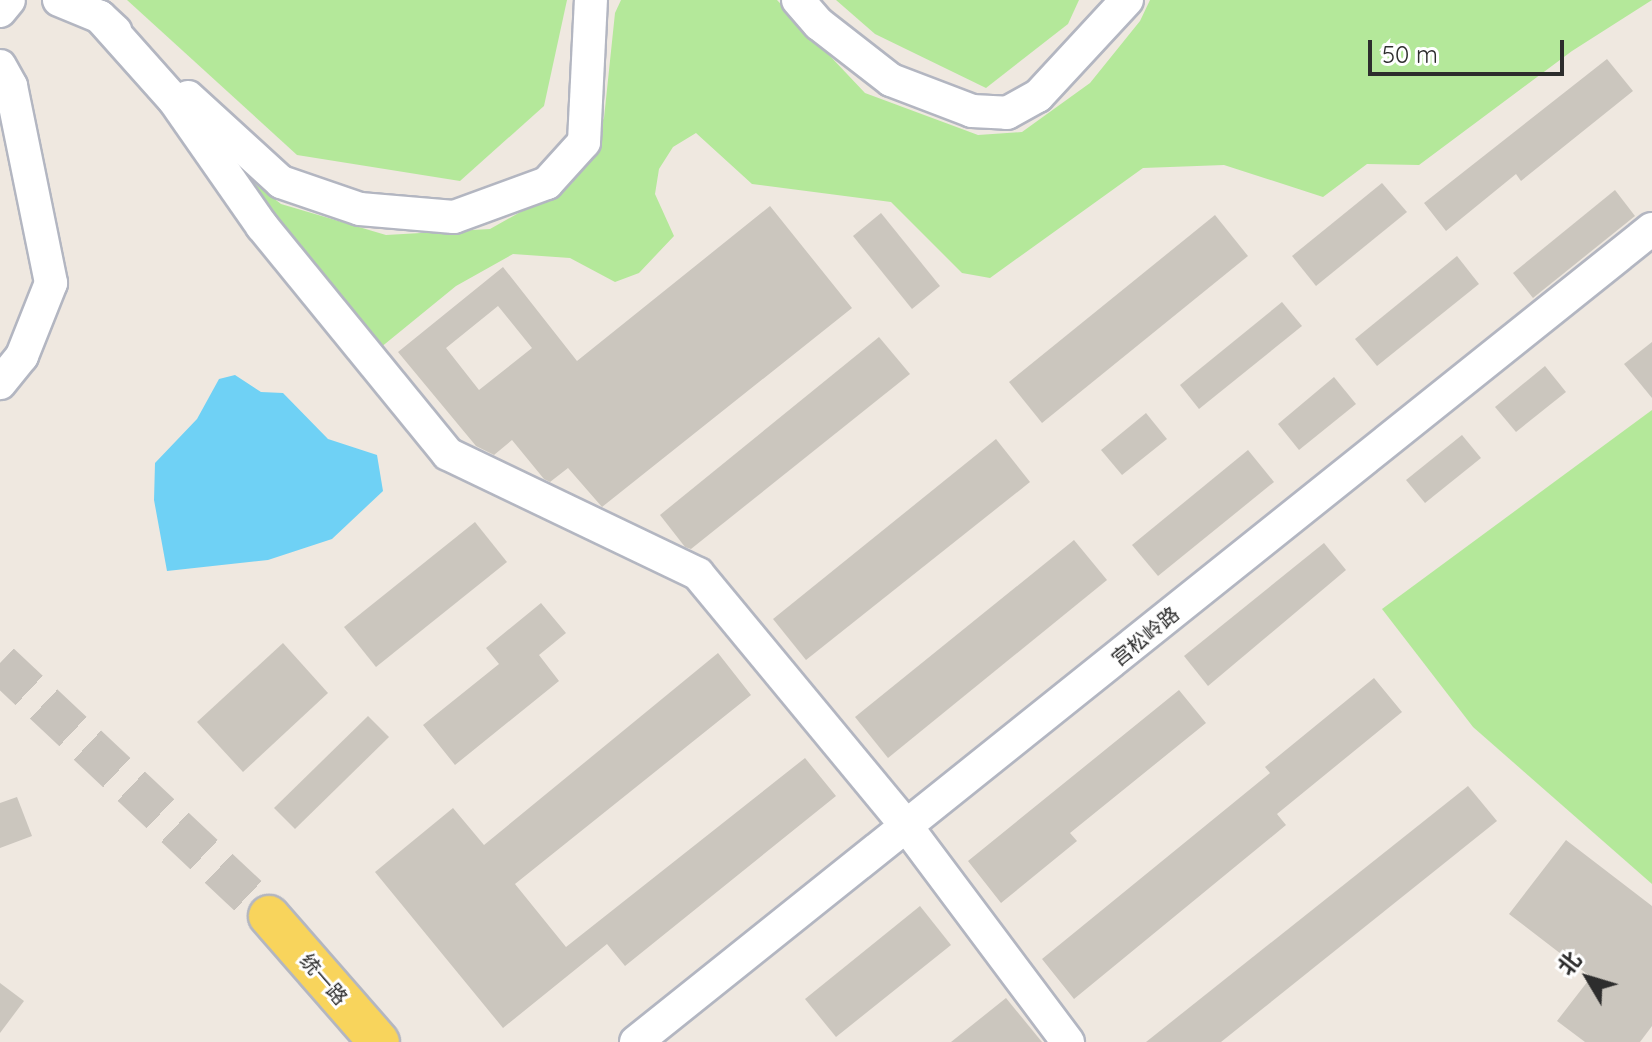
<!DOCTYPE html>
<meta charset="utf-8">
<style>
body{margin:0}
#map{position:relative;width:1652px;height:1042px;overflow:hidden;background:#efe8e0;font-family:Quicksand,"Noto Sans SC",sans-serif}
div>[style]{position:absolute}
.green>*{inset:0;background:#b4e89a}
.water>*{inset:0;background:#6fd1f5}
.building>*{inset:0;background:#cbc6be}
.major-tunnel>*{height:40px;margin-top:-20px;transform-origin:0;background:repeating-linear-gradient(90deg,#c8c3bc 0 40px,transparent 0 60px)}
.roads{filter:drop-shadow(2px 0 #b3b6c1) drop-shadow(-2px 0 #b3b6c1) drop-shadow(0 2px #b3b6c1) drop-shadow(0 -2px #b3b6c1)}
.minor>*{height:32px;margin:-16px;padding:0 16px;transform-origin:16px;border-radius:16px;background:#fff}
.major>*{height:40px;margin:-20px;padding:0 20px;transform-origin:20px;border-radius:20px;background:#f8d45c}
span{translate:-50% -50%;white-space:nowrap;text-align:center;line-height:1.15;-webkit-text-stroke:6px #fff;paint-order:stroke}
.street-label{font-size:20px;color:#2d2d2d}
.north{position:absolute;left:1548px;top:938px;width:80px;height:80px;-webkit-text-stroke:6px #fff;paint-order:stroke;rotate:308deg;font-size:22px;font-weight:700;line-height:32px;text-align:center;color:#2d2d2d}
.north::after{content:'';display:block;margin:auto;width:28px;height:36px;background:#2d2d2d;clip-path:polygon(50% 0,100% 100%,50% 72%,0 100%)}
.scale{position:absolute;left:1368px;top:40px;width:196px;height:36px;box-sizing:border-box;border:4px solid #2d2d2d;border-top:0;padding-left:10px;font-size:24px;line-height:28px;white-space:nowrap;color:#2d2d2d;-webkit-text-stroke:6px #fff;paint-order:stroke}
</style>
<div id="map">
<div class="green">
<i style="clip-path:polygon(127px 0,567px 0,544px 106px,460px 181px,297px 155px)"></i>
<i style="clip-path:polygon(621px 0,777px 0,865px 93px,978px 135px,1022px 132px,1090px 83px,1140px 21px,1150px 0,1652px 0,1572px 51px,1419px 165px,1367px 164px,1323px 197px,1224px 165px,1143px 168px,990px 278px,962px 273px,891px 202px,752px 184px,696px 133px,673px 147px,659px 169px,655px 194px,674px 236px,639px 273px,615px 282px,570px 258px,513px 254px,456px 286px,380px 348px,222px 158px,281px 204px,386px 235px,490px 229px,572px 183px,604px 118px,615px 13px)"></i>
<i style="clip-path:polygon(836px 0,1079px 0,1068px 24px,986px 88px,875px 34px)"></i>
<i style="clip-path:polygon(1652px 410px,1652px 884px,1473px 727px,1382px 609px)"></i>
</div>
<div class="water">
<i style="clip-path:polygon(235px 375px,261px 392px,283px 393px,328px 439px,377px 455px,383px 491px,332px 539px,268px 560px,167px 571px,154px 500px,155px 463px,197px 419px,219px 379px)"></i>
</div>
<div class="building">
<i style="clip-path:polygon(1607px 59px,1633px 91px,1521px 181px,1516px 174px,1446px 231px,1424px 203px)"></i>
<i style="clip-path:polygon(1382px 183px,1407px 212px,1316px 286px,1292px 256px)"></i>
<i style="clip-path:polygon(1615px 190px,1635px 216px,1533px 298px,1513px 273px)"></i>
<i style="clip-path:polygon(evenodd,770px 206px,852px 308px,602px 507px,568px 468px,550px 482px,544px 479px,512px 440px,494px 455px,476px 446px,398px 352px,503px 267px,577px 361px,770px 206px,498px 306px,532px 348px,479px 390px,446px 348px,498px 306px)"></i>
<i style="clip-path:polygon(881px 213px,940px 286px,912px 309px,853px 236px)"></i>
<i style="clip-path:polygon(1215px 215px,1248px 256px,1042px 423px,1009px 382px)"></i>
<i style="clip-path:polygon(1457px 256px,1479px 284px,1377px 366px,1355px 339px)"></i>
<i style="clip-path:polygon(1282px 302px,1302px 326px,1199px 409px,1180px 385px)"></i>
<i style="clip-path:polygon(879px 337px,910px 374px,691px 549px,685px 547px,660px 515px)"></i>
<i style="clip-path:polygon(1652px 342px,1652px 398px,1624px 364px)"></i>
<i style="clip-path:polygon(1545px 366px,1566px 392px,1516px 432px,1495px 407px)"></i>
<i style="clip-path:polygon(1334px 377px,1356px 404px,1299px 450px,1278px 424px)"></i>
<i style="clip-path:polygon(1146px 413px,1167px 439px,1122px 475px,1101px 450px)"></i>
<i style="clip-path:polygon(1462px 435px,1481px 458px,1425px 503px,1406px 480px)"></i>
<i style="clip-path:polygon(996px 439px,1030px 482px,806px 660px,773px 619px)"></i>
<i style="clip-path:polygon(1248px 450px,1274px 482px,1158px 576px,1132px 545px)"></i>
<i style="clip-path:polygon(475px 522px,507px 562px,376px 667px,344px 627px)"></i>
<i style="clip-path:polygon(1074px 540px,1107px 580px,888px 758px,855px 717px)"></i>
<i style="clip-path:polygon(1324px 543px,1346px 570px,1208px 686px,1184px 656px)"></i>
<i style="clip-path:polygon(541px 603px,566px 633px,539px 655px,559px 681px,455px 765px,423px 725px,499px 664px,486px 648px)"></i>
<i style="clip-path:polygon(283px 643px,328px 693px,243px 772px,197px 722px)"></i>
<i style="clip-path:polygon(718px 653px,751px 695px,515px 884px,566px 947px,805px 758px,836px 796px,625px 966px,607px 944px,503px 1028px,375px 872px,453px 808px,484px 845px)"></i>
<i style="clip-path:polygon(1374px 678px,1402px 712px,1277px 814px,1286px 825px,1074px 999px,1042px 959px,1270px 773px,1265px 767px)"></i>
<i style="clip-path:polygon(1179px 690px,1206px 723px,1070px 833px,1077px 841px,1001px 903px,968px 861px)"></i>
<i style="clip-path:polygon(368px 716px,389px 737px,295px 829px,274px 808px)"></i>
<i style="clip-path:polygon(1468px 786px,1497px 821px,1221px 1042px,1146px 1042px)"></i>
<i style="clip-path:polygon(17px 797px,32px 836px,0 848px,0 803px)"></i>
<i style="clip-path:polygon(1566px 840px,1652px 906px,1652px 1026px,1640px 1042px,1585px 1042px,1557px 1021px,1591px 977px,1509px 914px)"></i>
<i style="clip-path:polygon(920px 906px,951px 945px,836px 1037px,805px 999px)"></i>
<i style="clip-path:polygon(0 983px,24px 1001px,0 1033px)"></i>
<i style="clip-path:polygon(1006px 998px,1042px 1042px,951px 1042px)"></i>
</div>
<div class="major-tunnel">
<i style="left:0;top:663px;width:369px;rotate:43.2deg"></i>
</div>
<div class="roads">
<div class="minor">
<i style="left:59px;top:0;width:44px;rotate:22.5deg"></i>
<i style="left:100px;top:17px;width:21px;rotate:43deg"></i>
<i style="left:798px;top:0;width:32px;rotate:49deg"></i>
<i style="left:819px;top:24px;width:91px;rotate:37.9deg"></i>
<i style="left:891px;top:80px;width:87px;rotate:20.9deg"></i>
<i style="left:972px;top:111px;width:35px;rotate:3deg"></i>
<i style="left:1007px;top:113px;width:35px;rotate:-29deg"></i>
<i style="left:1038px;top:96px;width:131px;rotate:-47.2deg"></i>
<i style="left:0;top:11px;width:14px;rotate:-51deg"></i>
<i style="left:100px;top:17px;width:111px;rotate:48.3deg"></i>
<i style="left:174px;top:100px;width:154px;rotate:55.1deg"></i>
<i style="left:262px;top:226px;width:294px;rotate:50.8deg"></i>
<i style="left:448px;top:454px;width:277px;rotate:25.6deg"></i>
<i style="left:698px;top:574px;width:328px;rotate:50.4deg"></i>
<i style="left:907px;top:827px;width:269px;rotate:53.2deg"></i>
<i style="left:0;top:66px;width:23px;rotate:61deg"></i>
<i style="left:11px;top:86px;width:201px;rotate:78.5deg"></i>
<i style="left:51px;top:283px;width:79px;rotate:111.7deg"></i>
<i style="left:22px;top:356px;width:35px;rotate:129deg"></i>
<i style="left:188px;top:97px;width:126px;rotate:42.4deg"></i>
<i style="left:281px;top:182px;width:83px;rotate:18.9deg"></i>
<i style="left:360px;top:209px;width:94px;rotate:4.9deg"></i>
<i style="left:454px;top:217px;width:99px;rotate:-20.1deg"></i>
<i style="left:547px;top:183px;width:55px;rotate:-47.9deg"></i>
<i style="left:584px;top:142px;width:142px;rotate:-87.2deg"></i>
<i style="left:636px;top:1042px;width:1301px;rotate:-38.67deg"></i>
</div>
<div class="major">
<i style="left:269px;top:916px;width:167px;rotate:48.9deg"></i>
</div>
</div>
<div class="street-label">
<span style="left:1145px;top:636px;rotate:-39deg">宫松岭路</span>
<span style="left:324px;top:979px;rotate:49deg">统一路</span>
</div>
<div class="north">北</div>
<div class="scale">50 m</div>
</div>
